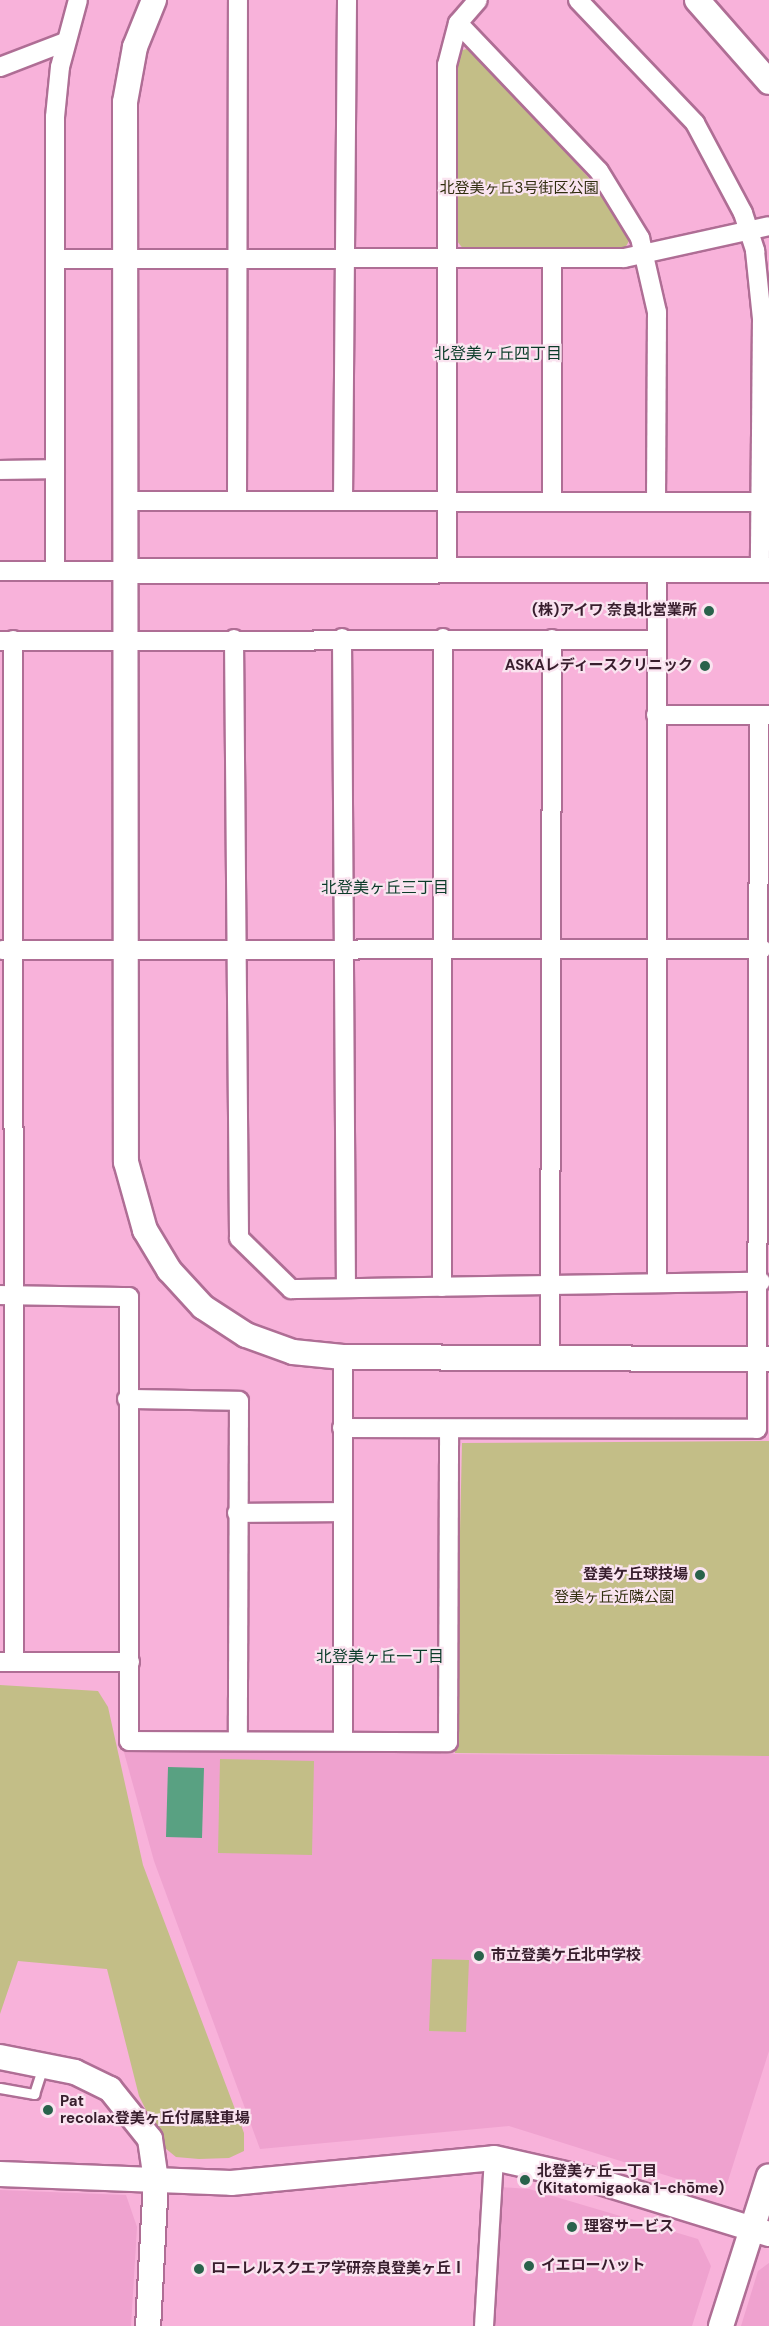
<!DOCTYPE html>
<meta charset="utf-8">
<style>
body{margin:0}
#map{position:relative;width:769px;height:2326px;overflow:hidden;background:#f8b2da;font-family:"DM Sans","Noto Sans JP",sans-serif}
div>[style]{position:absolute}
.built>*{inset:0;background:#efa2cf}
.green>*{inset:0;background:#c3be87}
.water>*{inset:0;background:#59a182}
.roads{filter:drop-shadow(2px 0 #af6e95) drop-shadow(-2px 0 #af6e95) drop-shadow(0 2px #af6e95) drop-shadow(0 -2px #af6e95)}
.lane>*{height:9px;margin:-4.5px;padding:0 4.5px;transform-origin:4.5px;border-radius:4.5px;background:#fff}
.street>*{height:18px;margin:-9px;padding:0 9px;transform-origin:9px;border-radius:9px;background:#fff}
.secondary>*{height:24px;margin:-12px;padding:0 12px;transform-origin:12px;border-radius:12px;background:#fff}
.dots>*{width:16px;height:16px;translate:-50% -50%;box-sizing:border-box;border:3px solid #fae4f0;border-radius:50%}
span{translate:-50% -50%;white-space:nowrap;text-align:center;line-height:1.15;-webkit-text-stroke:4.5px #fae4f0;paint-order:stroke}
.park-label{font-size:15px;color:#312e0f}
.poi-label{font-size:15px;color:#381e2d;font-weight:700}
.right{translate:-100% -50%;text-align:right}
.left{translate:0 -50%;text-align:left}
.neighbourhood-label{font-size:16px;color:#0c3c2a}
</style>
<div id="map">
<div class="built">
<i style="clip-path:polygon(122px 1745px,438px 1745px,441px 1754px,769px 1756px,769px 2051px,727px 2184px,716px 2191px,509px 2126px,260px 2149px,154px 1861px)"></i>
<i style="clip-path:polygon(500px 2187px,529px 2189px,698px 2239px,711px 2266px,692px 2326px,492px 2326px)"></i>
<i style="clip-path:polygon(0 2190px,126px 2195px,137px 2227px,131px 2326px,0 2326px)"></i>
<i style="clip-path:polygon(769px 2263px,769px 2326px,741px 2326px,758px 2271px)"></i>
</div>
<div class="green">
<i style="clip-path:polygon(470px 48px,610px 201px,630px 239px,623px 252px,464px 250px,457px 241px,456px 52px)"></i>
<i style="clip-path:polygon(769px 1441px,769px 1756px,455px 1753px,462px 1443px)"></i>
<i style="clip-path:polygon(0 1685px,98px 1691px,108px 1707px,143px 1865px,244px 2133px,244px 2151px,229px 2158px,199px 2159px,176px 2157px,165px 2148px,139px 2096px,107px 1969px,18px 1961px,0 2014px)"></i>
<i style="clip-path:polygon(220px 1759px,314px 1761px,312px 1855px,218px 1853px)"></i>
<i style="clip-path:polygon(432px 1959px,469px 1960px,466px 2032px,429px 2031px)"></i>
</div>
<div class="water">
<i style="clip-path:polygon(168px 1767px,204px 1768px,202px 1838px,166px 1837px)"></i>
</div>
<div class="roads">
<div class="lane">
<i style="left:0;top:2088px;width:35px;rotate:10deg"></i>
<i style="left:34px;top:2094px;width:29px;rotate:-72deg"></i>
</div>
<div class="street">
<i style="left:578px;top:0;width:170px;rotate:46.4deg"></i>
<i style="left:695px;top:123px;width:102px;rotate:61.9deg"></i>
<i style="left:743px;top:213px;width:40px;rotate:72deg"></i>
<i style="left:755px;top:251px;width:68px;rotate:84.1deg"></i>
<i style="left:762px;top:319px;width:251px;rotate:90.5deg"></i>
<i style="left:458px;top:23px;width:204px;rotate:46.4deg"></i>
<i style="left:599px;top:171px;width:79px;rotate:58.5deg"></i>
<i style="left:640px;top:238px;width:76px;rotate:77.1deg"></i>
<i style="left:657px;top:312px;width:188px;rotate:90.3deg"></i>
<i style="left:0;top:67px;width:70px;rotate:-21deg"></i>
<i style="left:56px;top:259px;width:568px;rotate:-0.1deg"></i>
<i style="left:624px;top:258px;width:148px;rotate:-12.4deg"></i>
<i style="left:552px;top:259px;width:242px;rotate:90deg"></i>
<i style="left:0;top:470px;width:55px;rotate:-1deg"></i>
<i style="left:343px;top:500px;width:500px;rotate:-89.54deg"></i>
<i style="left:125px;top:501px;width:637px;rotate:0.09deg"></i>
<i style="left:237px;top:501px;width:501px;rotate:-89.89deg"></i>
<i style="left:55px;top:570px;width:453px;rotate:-90deg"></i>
<i style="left:55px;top:117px;width:50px;rotate:-84.3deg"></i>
<i style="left:60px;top:67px;width:69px;rotate:-75deg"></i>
<i style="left:0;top:571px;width:126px"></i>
<i style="left:447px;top:571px;width:506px;rotate:-90deg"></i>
<i style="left:447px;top:65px;width:43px;rotate:-75.3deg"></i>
<i style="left:458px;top:23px;width:30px;rotate:-49deg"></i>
<i style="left:342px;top:638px;width:649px;rotate:89.65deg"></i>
<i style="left:234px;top:639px;width:599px;rotate:89.52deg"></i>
<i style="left:239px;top:1238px;width:73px;rotate:44.4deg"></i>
<i style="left:291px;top:1289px;width:470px;rotate:-0.9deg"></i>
<i style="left:13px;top:640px;width:1022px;rotate:89.94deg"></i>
<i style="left:0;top:641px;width:656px;rotate:-0.09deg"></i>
<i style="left:656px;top:715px;width:113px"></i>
<i style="left:2px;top:950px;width:760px;rotate:-0.08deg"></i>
<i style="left:657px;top:1283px;width:713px;rotate:-90deg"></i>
<i style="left:442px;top:1287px;width:649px;rotate:-89.91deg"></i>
<i style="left:0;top:1295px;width:129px;rotate:0.9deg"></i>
<i style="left:129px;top:1297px;width:444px;rotate:90deg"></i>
<i style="left:129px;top:1741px;width:319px;rotate:0.2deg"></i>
<i style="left:448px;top:1742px;width:312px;rotate:-89.8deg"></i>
<i style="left:550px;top:1356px;width:717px;rotate:-89.84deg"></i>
<i style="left:127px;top:1399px;width:112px;rotate:1deg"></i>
<i style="left:239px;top:1401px;width:340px;rotate:90.2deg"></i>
<i style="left:342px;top:1428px;width:415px;rotate:0.1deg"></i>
<i style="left:757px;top:1429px;width:713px;rotate:-89.84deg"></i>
<i style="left:237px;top:1513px;width:105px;rotate:-0.5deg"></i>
<i style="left:0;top:1662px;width:130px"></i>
<i style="left:343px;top:1740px;width:383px;rotate:-90deg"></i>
<i style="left:484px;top:2326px;width:168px;rotate:-86.6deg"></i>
</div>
<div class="secondary">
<i style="left:154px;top:0;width:51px;rotate:112deg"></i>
<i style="left:135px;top:47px;width:56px;rotate:100.3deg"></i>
<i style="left:125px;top:102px;width:1060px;rotate:89.95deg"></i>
<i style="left:126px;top:1162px;width:71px;rotate:74.4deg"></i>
<i style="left:145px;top:1230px;width:47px;rotate:59deg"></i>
<i style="left:169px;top:1270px;width:50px;rotate:47.4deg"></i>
<i style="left:203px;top:1307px;width:51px;rotate:33.1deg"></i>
<i style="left:246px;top:1335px;width:50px;rotate:19.9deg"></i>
<i style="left:293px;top:1352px;width:50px;rotate:5.7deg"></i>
<i style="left:343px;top:1357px;width:426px;rotate:0.3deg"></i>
<i style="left:697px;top:0;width:109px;rotate:48.7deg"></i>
<i style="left:126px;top:571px;width:643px;rotate:-0.09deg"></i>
<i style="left:0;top:2057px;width:76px;rotate:11.3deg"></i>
<i style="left:75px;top:2072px;width:39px;rotate:26deg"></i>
<i style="left:110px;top:2089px;width:64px;rotate:51.3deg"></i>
<i style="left:150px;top:2139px;width:41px;rotate:81.7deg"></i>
<i style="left:156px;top:2180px;width:146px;rotate:93.1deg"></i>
<i style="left:0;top:2174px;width:231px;rotate:2.2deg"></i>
<i style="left:231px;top:2183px;width:264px;rotate:-5.4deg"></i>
<i style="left:494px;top:2158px;width:106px;rotate:12.6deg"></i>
<i style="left:597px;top:2181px;width:180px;rotate:17.1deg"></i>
<i style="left:721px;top:2326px;width:157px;rotate:-72.3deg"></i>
</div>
</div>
<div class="dots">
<i style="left:709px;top:611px;background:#29624b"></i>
<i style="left:705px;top:666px;background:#29624b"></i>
<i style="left:700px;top:1575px;background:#29624b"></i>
<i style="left:479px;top:1956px;background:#29624b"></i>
<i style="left:48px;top:2110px;background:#29624b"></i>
<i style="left:525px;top:2180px;background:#29624b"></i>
<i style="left:572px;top:2227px;background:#29624b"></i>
<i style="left:529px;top:2266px;background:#29624b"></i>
<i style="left:199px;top:2269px;background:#29624b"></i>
</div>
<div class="park-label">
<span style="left:519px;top:189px">北登美ヶ丘3号街区公園</span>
<span style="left:614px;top:1598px">登美ヶ丘近隣公園</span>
</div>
<div class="poi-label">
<span class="right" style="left:697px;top:611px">(株)アイワ 奈良北営業所</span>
<span class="right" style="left:693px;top:666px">ASKAレディースクリニック</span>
<span class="right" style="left:688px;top:1575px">登美ケ丘球技場</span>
<span class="left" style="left:491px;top:1956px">市立登美ケ丘北中学校</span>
<span class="left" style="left:60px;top:2110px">Pat<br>recolax登美ヶ丘付属駐車場</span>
<span class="left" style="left:537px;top:2180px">北登美ヶ丘一丁目<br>(Kitatomigaoka 1-chōme)</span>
<span class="left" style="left:584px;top:2227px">理容サービス</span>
<span class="left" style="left:541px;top:2266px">イエローハット</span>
<span class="left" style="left:211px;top:2269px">ローレルスクエア学研奈良登美ヶ丘Ⅰ</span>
</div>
<div class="neighbourhood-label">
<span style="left:498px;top:354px">北登美ヶ丘四丁目</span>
<span style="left:385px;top:888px">北登美ヶ丘三丁目</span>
<span style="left:380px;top:1657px">北登美ヶ丘一丁目</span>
</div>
</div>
